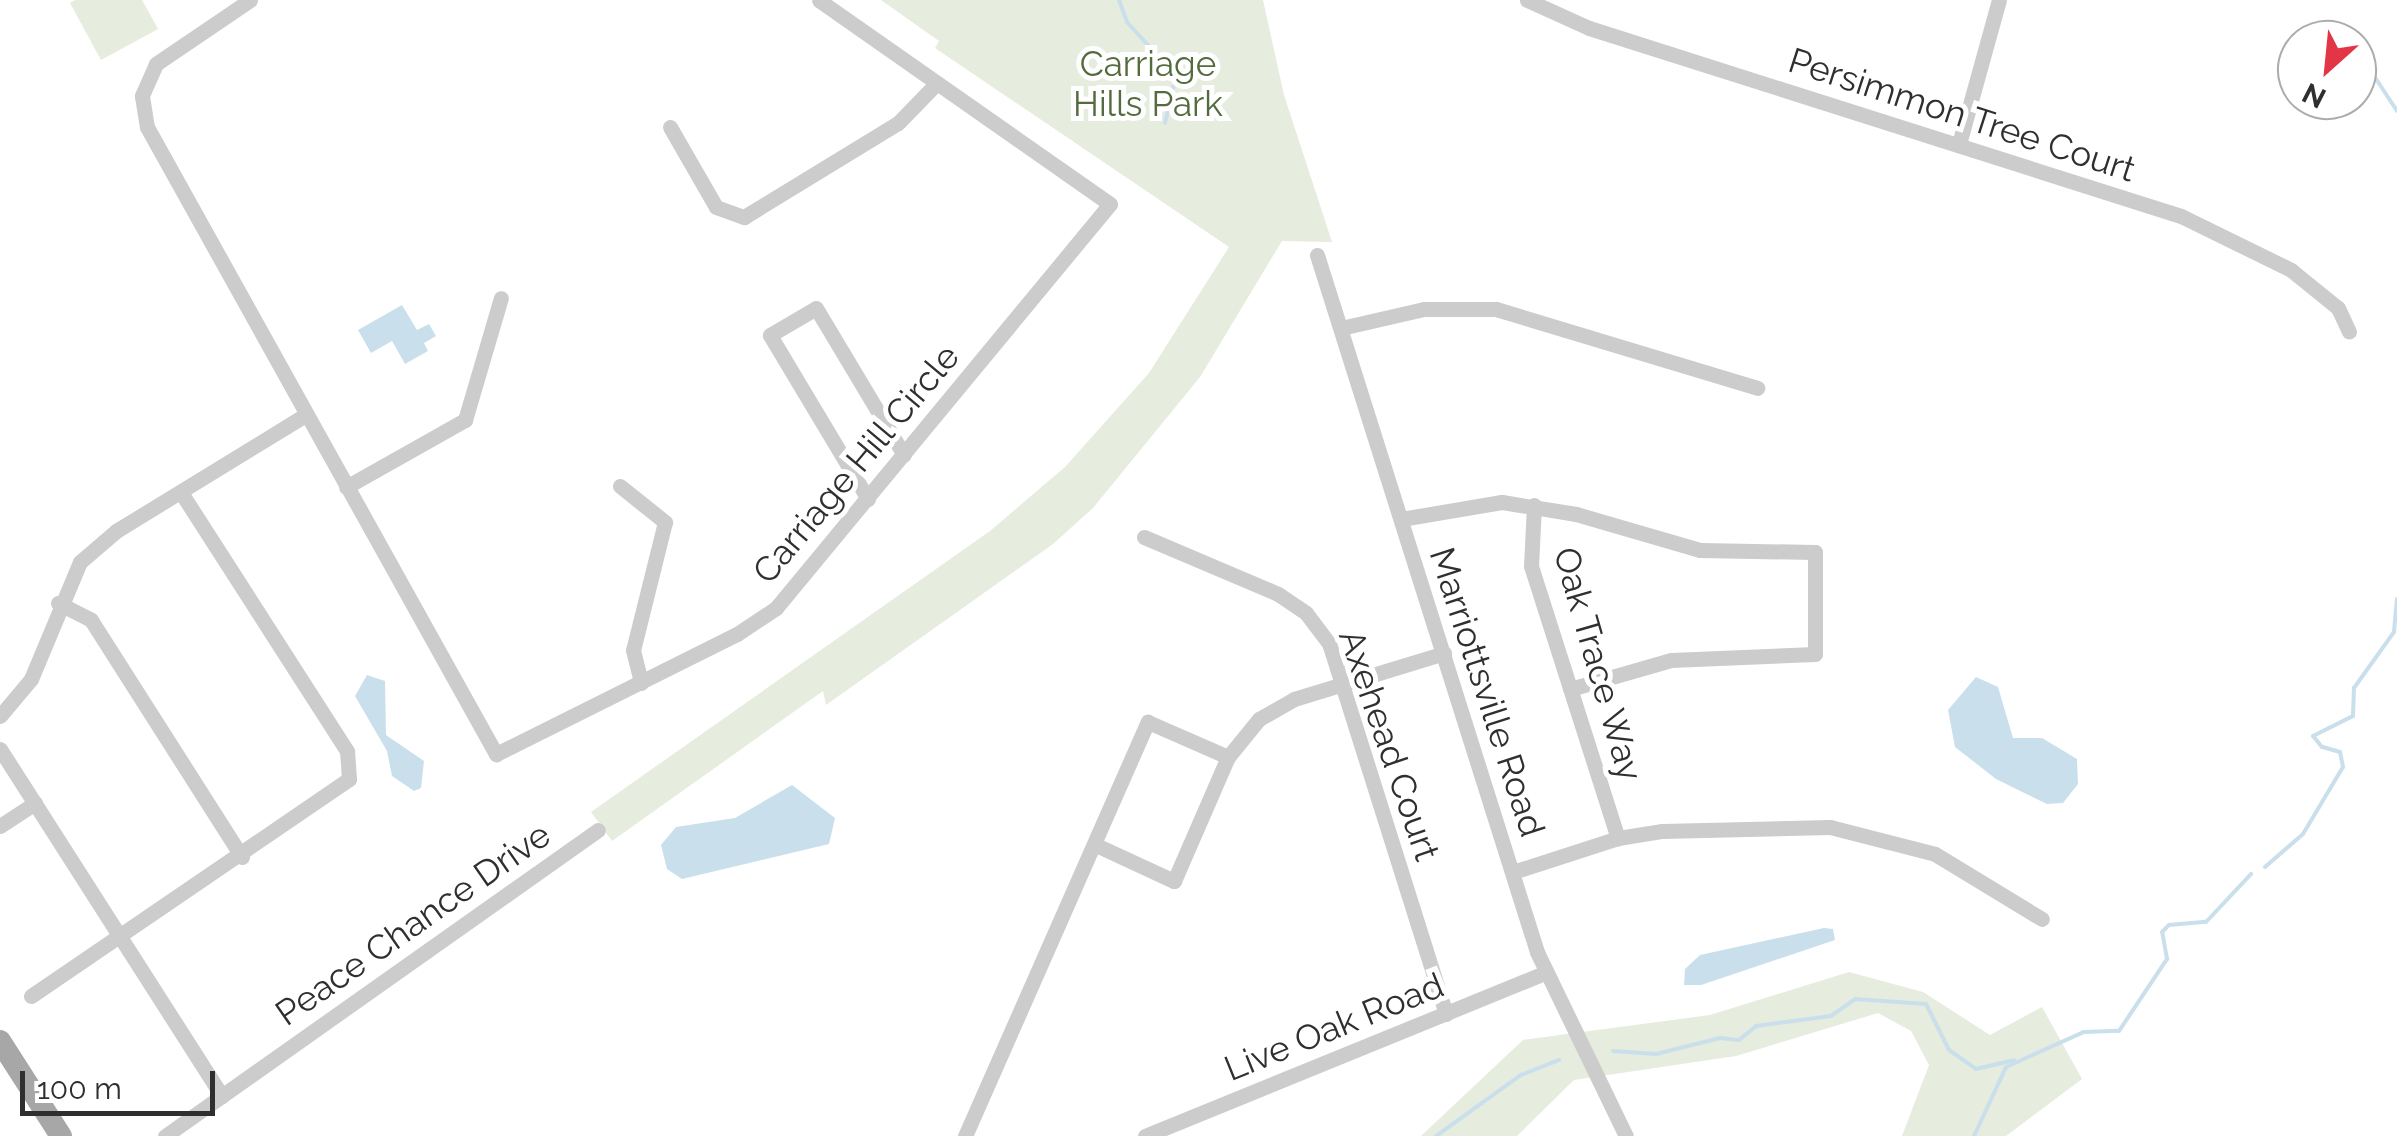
<!DOCTYPE html>
<style>
body{margin:0}
#map{position:relative;width:2397px;height:1136px;overflow:hidden;background:#fff;font-family:Raleway,sans-serif}
div>[style]{position:absolute}
.green>*{inset:0;background:#e6ecde}
.water>*{inset:0;background:#cadfec}
.stream>*{height:4px;margin:-2px;padding:0 2px;transform-origin:2px;border-radius:2px;background:#cadfec}
.street>*{height:15px;margin:-7.5px;padding:0 7.5px;transform-origin:7.5px;border-radius:7.5px;background:#ccc}
.primary>*{height:22px;margin:-11px;padding:0 11px;transform-origin:11px;border-radius:11px;background:#a7a7a7}
span{translate:-50% -50%;white-space:nowrap;text-align:center;line-height:1.15;-webkit-text-stroke:10px #fff;paint-order:stroke}
.park-label{font-size:35px;color:#536b3d}
.street-label{font-size:35px;color:#2f2f2f}
.north{position:absolute;left:2277px;top:20px;width:100px;height:100px;box-sizing:border-box;background:#fff;border:2px solid #acacac;border-radius:50%;rotate:207deg;font-size:28px;font-weight:700;line-height:40px;text-align:center;color:#2f2f2f}
.north::after{content:'';display:block;margin:auto;width:35px;height:45px;background:#e23646;clip-path:polygon(50% 0,100% 100%,50% 72%,0 100%)}
.scale{position:absolute;left:20px;top:1071px;width:195px;height:45px;box-sizing:border-box;border:5px solid #2f2f2f;border-top:0;padding-left:12px;font-size:30px;line-height:35px;white-space:nowrap;color:#2f2f2f;-webkit-text-stroke:8px #fff;paint-order:stroke}
</style>
<div id="map">
<div class="green">
<i style="clip-path:polygon(75px 0,142px 0,158px 29px,101px 60px,70px 3px)"></i>
<i style="clip-path:polygon(881px 0,1263px 0,1284px 95px,1332px 242px,1282px 241px,1200px 377px,1093px 508px,1053px 544px,826px 705px,823px 691px,612px 841px,591px 812px,990px 531px,1065px 467px,1149px 373px,1229px 247px,935px 48px,939px 41px)"></i>
<i style="clip-path:polygon(1849px 972px,1923px 992px,1990px 1035px,2042px 1007px,2082px 1079px,2006px 1136px,1902px 1136px,1929px 1065px,1911px 1031px,1878px 1013px,1736px 1056px,1574px 1080px,1517px 1136px,1421px 1136px,1523px 1040px,1710px 1015px)"></i>
</div>
<div class="water">
<i style="clip-path:polygon(402px 305px,417px 330px,429px 324px,436px 336px,424px 343px,428px 351px,405px 364px,392px 341px,371px 353px,358px 330px)"></i>
<i style="clip-path:polygon(367px 675px,385px 681px,386px 735px,424px 761px,421px 788px,414px 791px,392px 776px,387px 751px,355px 696px)"></i>
<i style="clip-path:polygon(1976px 677px,1998px 687px,2013px 738px,2042px 738px,2077px 759px,2078px 784px,2063px 803px,2047px 804px,1996px 779px,1955px 747px,1948px 710px)"></i>
<i style="clip-path:polygon(792px 785px,835px 818px,829px 844px,682px 879px,667px 869px,661px 845px,676px 827px,735px 818px)"></i>
<i style="clip-path:polygon(1824px 928px,1833px 929px,1835px 940px,1701px 985px,1684px 985px,1685px 969px,1700px 955px)"></i>
</div>
<div class="stream">
<i style="left:1119px;top:0;width:23px;rotate:70deg"></i>
<i style="left:1127px;top:22px;width:73px;rotate:47.8deg"></i>
<i style="left:1176px;top:76px;width:48px;rotate:103.2deg"></i>
<i style="left:2357px;top:50px;width:73px;rotate:56.7deg"></i>
<i style="left:2265px;top:867px;width:50px;rotate:-41deg"></i>
<i style="left:2303px;top:834px;width:78px;rotate:-59.2deg"></i>
<i style="left:2343px;top:767px;width:15px;rotate:-101deg"></i>
<i style="left:2340px;top:752px;width:19px;rotate:-164deg"></i>
<i style="left:2322px;top:747px;width:14px;rotate:-129deg"></i>
<i style="left:2313px;top:736px;width:45px;rotate:-26.6deg"></i>
<i style="left:2353px;top:716px;width:28px;rotate:-88deg"></i>
<i style="left:2354px;top:688px;width:69px;rotate:-54.5deg"></i>
<i style="left:2394px;top:632px;width:33px;rotate:-85deg"></i>
<i style="left:1613px;top:1051px;width:43px;rotate:4deg"></i>
<i style="left:1656px;top:1054px;width:66px;rotate:-14deg"></i>
<i style="left:1720px;top:1038px;width:19px;rotate:6deg"></i>
<i style="left:1739px;top:1040px;width:22px;rotate:-39deg"></i>
<i style="left:1756px;top:1026px;width:76px;rotate:-7.6deg"></i>
<i style="left:1831px;top:1016px;width:29px;rotate:-35deg"></i>
<i style="left:1855px;top:999px;width:71px;rotate:4deg"></i>
<i style="left:1926px;top:1004px;width:51px;rotate:63.4deg"></i>
<i style="left:1949px;top:1050px;width:33px;rotate:35deg"></i>
<i style="left:1976px;top:1069px;width:39px;rotate:-13deg"></i>
<i style="left:1436px;top:1136px;width:105px;rotate:-35.7deg"></i>
<i style="left:1521px;top:1075px;width:41px;rotate:-21.5deg"></i>
<i style="left:1974px;top:1136px;width:76px;rotate:-65.1deg"></i>
<i style="left:2006px;top:1067px;width:85px;rotate:-24.2deg"></i>
<i style="left:2084px;top:1032px;width:35px;rotate:-2deg"></i>
<i style="left:2119px;top:1031px;width:87px;rotate:-56.3deg"></i>
<i style="left:2167px;top:959px;width:27px;rotate:-100deg"></i>
<i style="left:2162px;top:932px;width:10px;rotate:-45deg"></i>
<i style="left:2169px;top:925px;width:37px;rotate:-5deg"></i>
<i style="left:2206px;top:922px;width:66px;rotate:-46.8deg"></i>
</div>
<div class="street">
<i style="left:250px;top:0;width:114px;rotate:145.8deg"></i>
<i style="left:156px;top:64px;width:35px;rotate:114deg"></i>
<i style="left:142px;top:96px;width:31px;rotate:81deg"></i>
<i style="left:147px;top:127px;width:718px;rotate:60.9deg"></i>
<i style="left:496px;top:754px;width:269px;rotate:-26.5deg"></i>
<i style="left:737px;top:634px;width:47px;rotate:-33.7deg"></i>
<i style="left:776px;top:608px;width:524px;rotate:-50.42deg"></i>
<i style="left:1110px;top:204px;width:355px;rotate:-145deg"></i>
<i style="left:1527px;top:0;width:68px;rotate:24.3deg"></i>
<i style="left:1589px;top:28px;width:621px;rotate:17.62deg"></i>
<i style="left:2181px;top:216px;width:123px;rotate:26.1deg"></i>
<i style="left:2291px;top:270px;width:60px;rotate:39deg"></i>
<i style="left:2338px;top:308px;width:26px;rotate:65deg"></i>
<i style="left:670px;top:127px;width:92px;rotate:60.1deg"></i>
<i style="left:716px;top:207px;width:30px;rotate:20deg"></i>
<i style="left:744px;top:217px;width:180px;rotate:-31.4deg"></i>
<i style="left:898px;top:123px;width:53px;rotate:-45.8deg"></i>
<i style="left:1959px;top:144px;width:149px;rotate:-74.5deg"></i>
<i style="left:1317px;top:255px;width:731px;rotate:72.48deg"></i>
<i style="left:1537px;top:952px;width:204px;rotate:64.2deg"></i>
<i style="left:1341px;top:328px;width:85px;rotate:-12.9deg"></i>
<i style="left:1424px;top:309px;width:72px"></i>
<i style="left:1496px;top:309px;width:273px;rotate:16.8deg"></i>
<i style="left:620px;top:486px;width:58px;rotate:38.7deg"></i>
<i style="left:665px;top:522px;width:132px;rotate:104deg"></i>
<i style="left:633px;top:650px;width:34px;rotate:76deg"></i>
<i style="left:346px;top:487px;width:137px;rotate:-29.4deg"></i>
<i style="left:465px;top:420px;width:127px;rotate:-73.6deg"></i>
<i style="left:868px;top:499px;width:191px;rotate:-120.9deg"></i>
<i style="left:770px;top:335px;width:53px;rotate:-30.4deg"></i>
<i style="left:816px;top:308px;width:171px;rotate:59.1deg"></i>
<i style="left:1534px;top:505px;width:61px;rotate:92.8deg"></i>
<i style="left:1531px;top:566px;width:286px;rotate:72.3deg"></i>
<i style="left:1401px;top:519px;width:102px;rotate:-9.6deg"></i>
<i style="left:1502px;top:502px;width:75px;rotate:9.2deg"></i>
<i style="left:1576px;top:514px;width:129px;rotate:16.2deg"></i>
<i style="left:1700px;top:550px;width:115px;rotate:1deg"></i>
<i style="left:1815px;top:552px;width:102px;rotate:90deg"></i>
<i style="left:1815px;top:654px;width:144px;rotate:177.6deg"></i>
<i style="left:1671px;top:660px;width:105px;rotate:164deg"></i>
<i style="left:1144px;top:537px;width:146px;rotate:23deg"></i>
<i style="left:1278px;top:594px;width:34px;rotate:34deg"></i>
<i style="left:1306px;top:613px;width:38px;rotate:53deg"></i>
<i style="left:1329px;top:643px;width:389px;rotate:72.5deg"></i>
<i style="left:58px;top:603px;width:37px;rotate:27deg"></i>
<i style="left:91px;top:620px;width:281px;rotate:57.5deg"></i>
<i style="left:0;top:716px;width:48px;rotate:-50deg"></i>
<i style="left:31px;top:679px;width:127px;rotate:-67.3deg"></i>
<i style="left:80px;top:562px;width:48px;rotate:-40.7deg"></i>
<i style="left:116px;top:531px;width:222px;rotate:-31.5deg"></i>
<i style="left:0;top:749px;width:412px;rotate:57.4deg"></i>
<i style="left:0;top:826px;width:42px;rotate:-33.3deg"></i>
<i style="left:1096px;top:845px;width:86px;rotate:24.8deg"></i>
<i style="left:1174px;top:881px;width:135px;rotate:-66.5deg"></i>
<i style="left:1228px;top:757px;width:49px;rotate:-50.8deg"></i>
<i style="left:1259px;top:719px;width:40px;rotate:-29.7deg"></i>
<i style="left:1294px;top:699px;width:157px;rotate:-17deg"></i>
<i style="left:1513px;top:872px;width:110px;rotate:-17.9deg"></i>
<i style="left:1618px;top:838px;width:45px;rotate:-9deg"></i>
<i style="left:1662px;top:831px;width:168px;rotate:-1.4deg"></i>
<i style="left:1830px;top:827px;width:108px;rotate:14.4deg"></i>
<i style="left:1935px;top:854px;width:125px;rotate:31.3deg"></i>
<i style="left:31px;top:996px;width:385px;rotate:-34.3deg"></i>
<i style="left:349px;top:779px;width:28px;rotate:-94deg"></i>
<i style="left:347px;top:751px;width:308px;rotate:-122.7deg"></i>
<i style="left:165px;top:1136px;width:530px;rotate:-35.25deg"></i>
<i style="left:965px;top:1136px;width:453px;rotate:-66.2deg"></i>
<i style="left:1148px;top:722px;width:87px;rotate:23.6deg"></i>
<i style="left:1145px;top:1136px;width:432px;rotate:-22.2deg"></i>
</div>
<div class="primary">
<i style="left:0;top:1041px;width:113px;rotate:57.3deg"></i>
</div>
<div class="park-label">
<span style="left:1148px;top:84px">Carriage<br>Hills Park</span>
</div>
<div class="street-label">
<span style="left:1962px;top:115px;rotate:18deg">Persimmon Tree Court</span>
<span style="left:856px;top:464px;rotate:-50deg">Carriage Hill Circle</span>
<span style="left:1598px;top:664px;rotate:74deg">Oak Trace Way</span>
<span style="left:1487px;top:692px;rotate:72deg">Marriottsville Road</span>
<span style="left:1389px;top:745px;rotate:71deg">Axehead Court</span>
<span style="left:413px;top:924px;rotate:-35deg">Peace Chance Drive</span>
<span style="left:1334px;top:1027px;rotate:-22deg">Live Oak Road</span>
</div>
<div class="north">N</div>
<div class="scale">100 m</div>
</div>
